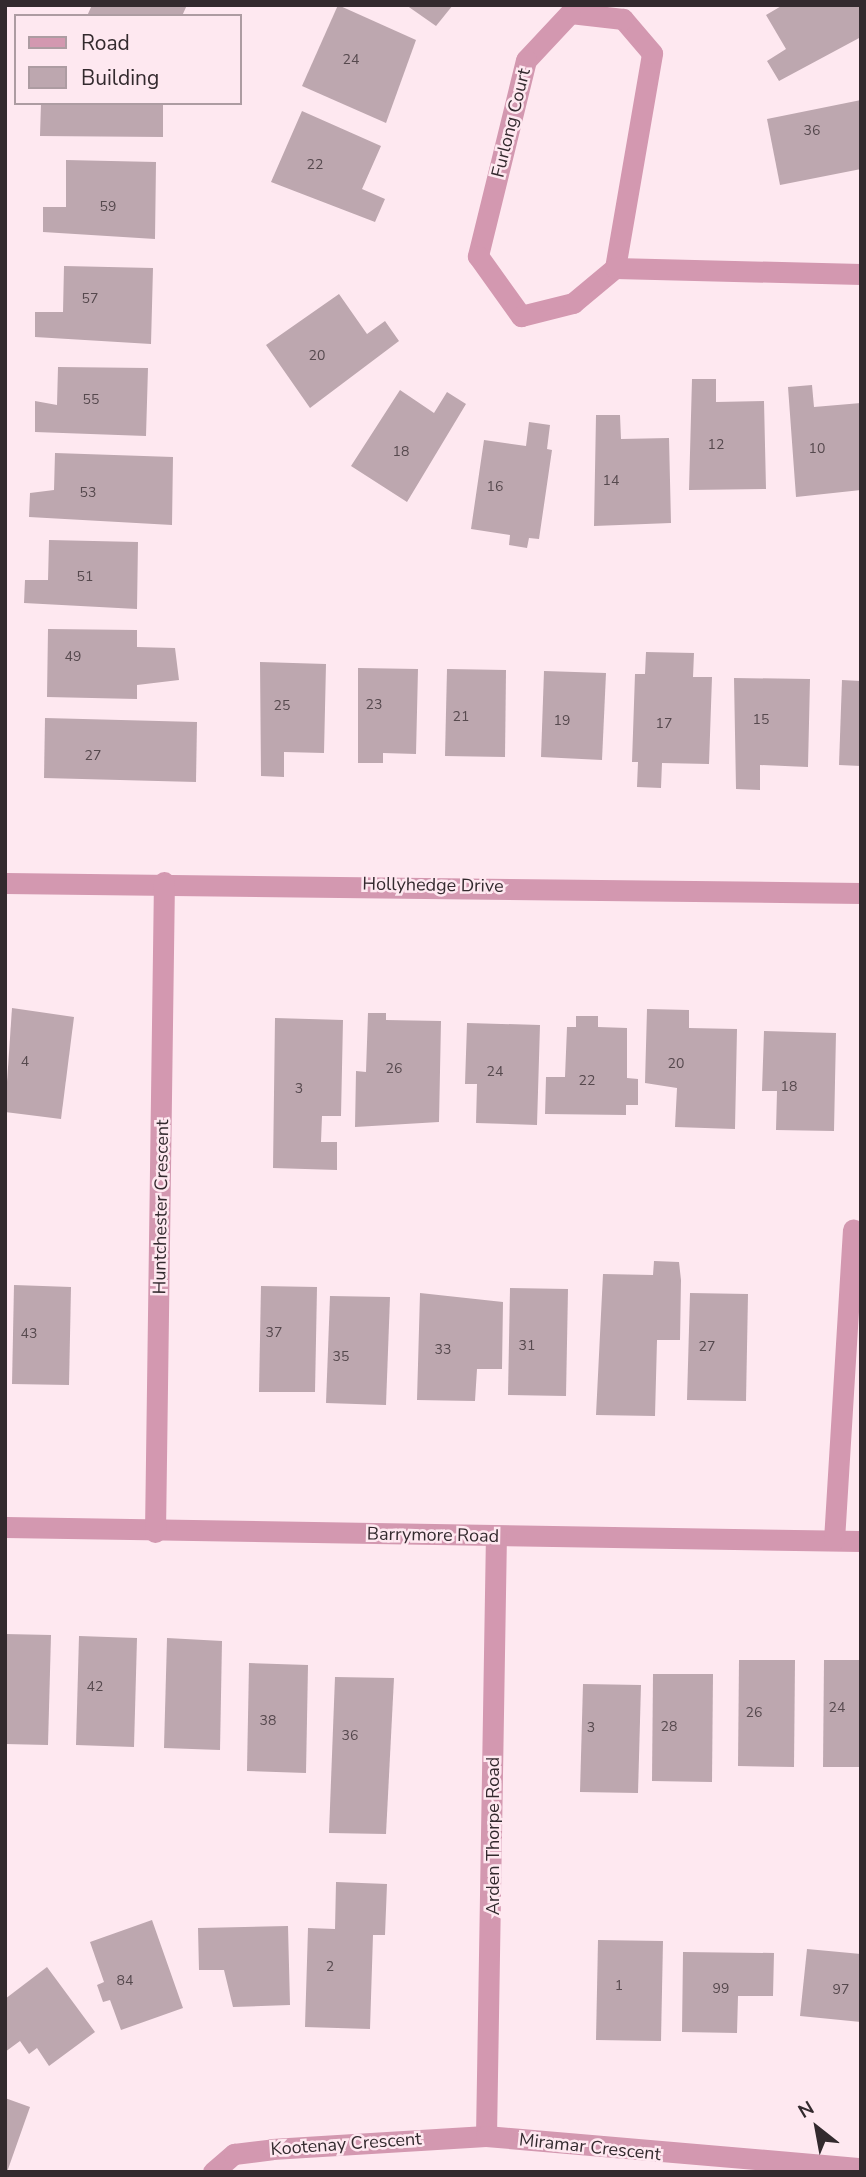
<!DOCTYPE html>
<style>
body{margin:0}
#map{position:relative;width:866px;height:2177px;overflow:hidden;background:#fee8f0;font-family:"Nunito Sans",sans-serif}
div>[style]{position:absolute}
.building>*{inset:0;background:#bda7af}
.street>*{height:21px;margin:-10.5px;padding:0 10.5px;transform-origin:10.5px;border-radius:10.5px;background:#d398b0}
span{translate:-50% -50%;white-space:nowrap;text-align:center;line-height:1.15;-webkit-text-stroke:5px #fee8f0;paint-order:stroke}
.number-label{font-size:14px;color:#56494e}
.number-label span{-webkit-text-stroke-width:0}
.street-label{font-size:18px;color:#332a2e}
.frame{position:absolute;inset:0;border:7px solid #332a2e;pointer-events:none}
.legend{position:absolute;left:14px;top:14px;width:228px;height:91px;box-sizing:border-box;background:#fee8f0;border:2px solid #ad9ca2;margin:0;padding:9px 12px;list-style:none;font-size:21px;color:#332a2e}
.legend li{display:flex;align-items:center;gap:14px;height:35px}
.legend b{width:35px;border:2px solid #ad9ca2}
.north{position:absolute;left:782px;top:2093px;width:70px;height:70px;-webkit-text-stroke:5px #fee8f0;paint-order:stroke;rotate:329deg;font-size:19px;font-weight:700;line-height:28px;text-align:center;color:#332a2e}
.north::after{content:'';display:block;margin:auto;width:24px;height:32px;background:#332a2e;clip-path:polygon(50% 0,100% 100%,50% 72%,0 100%)}
</style>
<div id="map">
<div class="building">
<i style="clip-path:polygon(92px 5px,187px 5px,182px 16px,87px 16px)"></i>
<i style="clip-path:polygon(338px 5px,416px 40px,386px 123px,302px 86px)"></i>
<i style="clip-path:polygon(406px 5px,453px 5px,436px 26px)"></i>
<i style="clip-path:polygon(783px 5px,861px 5px,861px 37px,779px 81px,767px 61px,786px 49px,766px 15px)"></i>
<i style="clip-path:polygon(861px 100px,861px 169px,780px 185px,767px 119px)"></i>
<i style="clip-path:polygon(41px 103px,163px 103px,163px 137px,40px 136px)"></i>
<i style="clip-path:polygon(302px 111px,381px 146px,362px 189px,385px 199px,375px 222px,271px 182px)"></i>
<i style="clip-path:polygon(66px 160px,156px 162px,155px 239px,43px 232px,43px 207px,66px 207px)"></i>
<i style="clip-path:polygon(64px 266px,153px 268px,151px 344px,35px 337px,35px 312px,63px 312px)"></i>
<i style="clip-path:polygon(339px 294px,367px 334px,385px 321px,399px 341px,310px 408px,266px 345px)"></i>
<i style="clip-path:polygon(58px 367px,148px 368px,146px 436px,35px 432px,35px 401px,57px 405px)"></i>
<i style="clip-path:polygon(692px 379px,716px 379px,716px 402px,764px 401px,766px 489px,689px 490px)"></i>
<i style="clip-path:polygon(812px 385px,814px 407px,861px 403px,861px 490px,796px 497px,788px 387px)"></i>
<i style="clip-path:polygon(400px 390px,434px 413px,447px 392px,466px 404px,407px 502px,351px 466px)"></i>
<i style="clip-path:polygon(596px 415px,620px 415px,621px 439px,669px 438px,671px 523px,594px 526px)"></i>
<i style="clip-path:polygon(529px 422px,550px 425px,547px 449px,552px 450px,539px 539px,529px 538px,527px 548px,509px 545px,510px 535px,471px 529px,484px 440px,526px 446px)"></i>
<i style="clip-path:polygon(55px 453px,173px 457px,172px 525px,29px 517px,30px 493px,54px 490px)"></i>
<i style="clip-path:polygon(49px 540px,138px 542px,137px 609px,24px 603px,25px 580px,48px 580px)"></i>
<i style="clip-path:polygon(48px 629px,137px 630px,137px 647px,175px 648px,179px 680px,137px 685px,137px 699px,47px 697px)"></i>
<i style="clip-path:polygon(646px 652px,694px 653px,693px 677px,712px 677px,709px 764px,662px 763px,661px 788px,637px 787px,638px 762px,632px 762px,635px 674px,645px 674px)"></i>
<i style="clip-path:polygon(260px 662px,326px 664px,324px 753px,284px 752px,284px 777px,261px 776px)"></i>
<i style="clip-path:polygon(358px 668px,418px 669px,416px 754px,383px 753px,383px 763px,358px 763px)"></i>
<i style="clip-path:polygon(447px 669px,506px 670px,505px 757px,445px 756px)"></i>
<i style="clip-path:polygon(544px 671px,606px 673px,602px 760px,541px 757px)"></i>
<i style="clip-path:polygon(734px 678px,810px 679px,808px 767px,760px 765px,760px 790px,736px 789px)"></i>
<i style="clip-path:polygon(842px 680px,861px 681px,861px 766px,839px 765px)"></i>
<i style="clip-path:polygon(45px 718px,197px 722px,196px 782px,44px 778px)"></i>
<i style="clip-path:polygon(12px 1008px,74px 1017px,61px 1119px,5px 1112px)"></i>
<i style="clip-path:polygon(647px 1009px,689px 1010px,689px 1028px,737px 1029px,735px 1129px,675px 1127px,677px 1088px,645px 1083px)"></i>
<i style="clip-path:polygon(368px 1013px,386px 1013px,386px 1020px,441px 1021px,439px 1122px,355px 1127px,356px 1071px,366px 1072px)"></i>
<i style="clip-path:polygon(576px 1016px,598px 1016px,598px 1027px,627px 1028px,627px 1078px,638px 1079px,638px 1105px,626px 1105px,626px 1115px,545px 1114px,546px 1077px,565px 1077px,567px 1027px,576px 1027px)"></i>
<i style="clip-path:polygon(275px 1018px,343px 1020px,341px 1116px,322px 1116px,321px 1142px,337px 1142px,337px 1170px,273px 1168px)"></i>
<i style="clip-path:polygon(467px 1023px,540px 1025px,537px 1125px,476px 1123px,477px 1084px,465px 1084px)"></i>
<i style="clip-path:polygon(764px 1031px,836px 1033px,834px 1131px,776px 1130px,777px 1091px,762px 1091px)"></i>
<i style="clip-path:polygon(654px 1261px,679px 1262px,681px 1280px,680px 1340px,657px 1340px,655px 1416px,596px 1415px,603px 1274px,653px 1275px)"></i>
<i style="clip-path:polygon(14px 1285px,71px 1287px,69px 1385px,12px 1384px)"></i>
<i style="clip-path:polygon(261px 1286px,317px 1287px,315px 1392px,259px 1392px)"></i>
<i style="clip-path:polygon(510px 1288px,568px 1289px,566px 1396px,508px 1395px)"></i>
<i style="clip-path:polygon(420px 1293px,503px 1302px,502px 1369px,477px 1369px,475px 1401px,417px 1400px)"></i>
<i style="clip-path:polygon(690px 1293px,748px 1294px,746px 1401px,687px 1400px)"></i>
<i style="clip-path:polygon(330px 1296px,390px 1297px,386px 1405px,326px 1403px)"></i>
<i style="clip-path:polygon(5px 1634px,51px 1635px,48px 1745px,5px 1744px)"></i>
<i style="clip-path:polygon(79px 1636px,137px 1638px,134px 1747px,76px 1745px)"></i>
<i style="clip-path:polygon(167px 1638px,222px 1641px,220px 1750px,164px 1748px)"></i>
<i style="clip-path:polygon(739px 1660px,795px 1660px,794px 1767px,738px 1766px)"></i>
<i style="clip-path:polygon(824px 1660px,861px 1660px,861px 1767px,823px 1767px)"></i>
<i style="clip-path:polygon(249px 1663px,308px 1665px,306px 1773px,247px 1771px)"></i>
<i style="clip-path:polygon(653px 1674px,713px 1674px,712px 1782px,652px 1781px)"></i>
<i style="clip-path:polygon(335px 1677px,394px 1678px,386px 1834px,329px 1833px)"></i>
<i style="clip-path:polygon(583px 1684px,641px 1685px,638px 1793px,580px 1792px)"></i>
<i style="clip-path:polygon(336px 1882px,387px 1884px,385px 1935px,373px 1935px,370px 2029px,305px 2027px,308px 1928px,335px 1929px)"></i>
<i style="clip-path:polygon(152px 1920px,183px 2008px,121px 2030px,110px 2000px,103px 2002px,97px 1985px,104px 1982px,90px 1942px)"></i>
<i style="clip-path:polygon(288px 1926px,290px 2005px,233px 2007px,224px 1970px,199px 1970px,198px 1928px)"></i>
<i style="clip-path:polygon(598px 1940px,663px 1941px,661px 2041px,596px 2040px)"></i>
<i style="clip-path:polygon(807px 1949px,861px 1954px,861px 2022px,800px 2016px)"></i>
<i style="clip-path:polygon(683px 1952px,774px 1953px,773px 1996px,738px 1996px,737px 2033px,682px 2032px)"></i>
<i style="clip-path:polygon(47px 1967px,95px 2032px,49px 2066px,37px 2048px,29px 2054px,20px 2041px,5px 2052px,5px 1999px)"></i>
<i style="clip-path:polygon(5px 2098px,30px 2107px,7px 2172px,5px 2172px)"></i>
</div>
<div class="street">
<i style="left:615px;top:268px;width:218px;rotate:-80.2deg"></i>
<i style="left:652px;top:53px;width:45px;rotate:-130.5deg"></i>
<i style="left:623px;top:19px;width:53px;rotate:-173.5deg"></i>
<i style="left:570px;top:13px;width:64px;rotate:133.1deg"></i>
<i style="left:526px;top:60px;width:202px;rotate:103.8deg"></i>
<i style="left:478px;top:256px;width:74px;rotate:54.4deg"></i>
<i style="left:521px;top:316px;width:54px;rotate:-14deg"></i>
<i style="left:573px;top:303px;width:55px;rotate:-39.8deg"></i>
<i style="left:615px;top:268px;width:246px;rotate:1.4deg"></i>
<i style="left:5px;top:883px;width:856px;rotate:0.67deg"></i>
<i style="left:5px;top:1527px;width:856px;rotate:0.94deg"></i>
<i style="left:155px;top:1532px;width:650px;rotate:-89.21deg"></i>
<i style="left:834px;top:1540px;width:311px;rotate:-86.5deg"></i>
<i style="left:486px;top:2136px;width:600px;rotate:-89.05deg"></i>
<i style="left:213px;top:2172px;width:28px;rotate:-41deg"></i>
<i style="left:234px;top:2154px;width:38px;rotate:-7deg"></i>
<i style="left:272px;top:2149px;width:214px;rotate:-3.5deg"></i>
<i style="left:486px;top:2136px;width:376px;rotate:4.9deg"></i>
</div>
<div class="number-label">
<span style="left:351px;top:60px">24</span>
<span style="left:812px;top:131px">36</span>
<span style="left:315px;top:165px">22</span>
<span style="left:108px;top:207px">59</span>
<span style="left:90px;top:299px">57</span>
<span style="left:317px;top:356px">20</span>
<span style="left:91px;top:400px">55</span>
<span style="left:716px;top:445px">12</span>
<span style="left:817px;top:449px">10</span>
<span style="left:401px;top:452px">18</span>
<span style="left:611px;top:481px">14</span>
<span style="left:495px;top:487px">16</span>
<span style="left:88px;top:493px">53</span>
<span style="left:85px;top:577px">51</span>
<span style="left:73px;top:657px">49</span>
<span style="left:374px;top:705px">23</span>
<span style="left:282px;top:706px">25</span>
<span style="left:461px;top:717px">21</span>
<span style="left:761px;top:720px">15</span>
<span style="left:562px;top:721px">19</span>
<span style="left:664px;top:724px">17</span>
<span style="left:93px;top:756px">27</span>
<span style="left:25px;top:1062px">4</span>
<span style="left:676px;top:1064px">20</span>
<span style="left:394px;top:1069px">26</span>
<span style="left:495px;top:1072px">24</span>
<span style="left:587px;top:1081px">22</span>
<span style="left:789px;top:1087px">18</span>
<span style="left:299px;top:1089px">3</span>
<span style="left:274px;top:1333px">37</span>
<span style="left:29px;top:1334px">43</span>
<span style="left:527px;top:1346px">31</span>
<span style="left:707px;top:1347px">27</span>
<span style="left:443px;top:1350px">33</span>
<span style="left:341px;top:1357px">35</span>
<span style="left:95px;top:1687px">42</span>
<span style="left:837px;top:1708px">24</span>
<span style="left:754px;top:1713px">26</span>
<span style="left:268px;top:1721px">38</span>
<span style="left:669px;top:1727px">28</span>
<span style="left:591px;top:1728px">3</span>
<span style="left:350px;top:1736px">36</span>
<span style="left:330px;top:1967px">2</span>
<span style="left:125px;top:1981px">84</span>
<span style="left:619px;top:1986px">1</span>
<span style="left:721px;top:1989px">99</span>
<span style="left:841px;top:1990px">97</span>
</div>
<div class="street-label">
<span style="left:511px;top:123px;rotate:-76deg">Furlong Court</span>
<span style="left:433px;top:885px;rotate:1deg">Hollyhedge Drive</span>
<span style="left:161px;top:1207px;rotate:-89deg">Huntchester Crescent</span>
<span style="left:433px;top:1535px;rotate:1deg">Barrymore Road</span>
<span style="left:493px;top:1836px;rotate:-90deg">Arden Thorpe Road</span>
<span style="left:346px;top:2144px;rotate:-4deg">Kootenay Crescent</span>
<span style="left:590px;top:2147px;rotate:6deg">Miramar Crescent</span>
</div>
<div class="frame"></div>
<ul class="legend">
<li><b style="height:9px;background:#d398b0"></b>Road</li>
<li><b style="height:19px;background:#bda7af"></b>Building</li>
</ul>
<div class="north">N</div>
</div>
